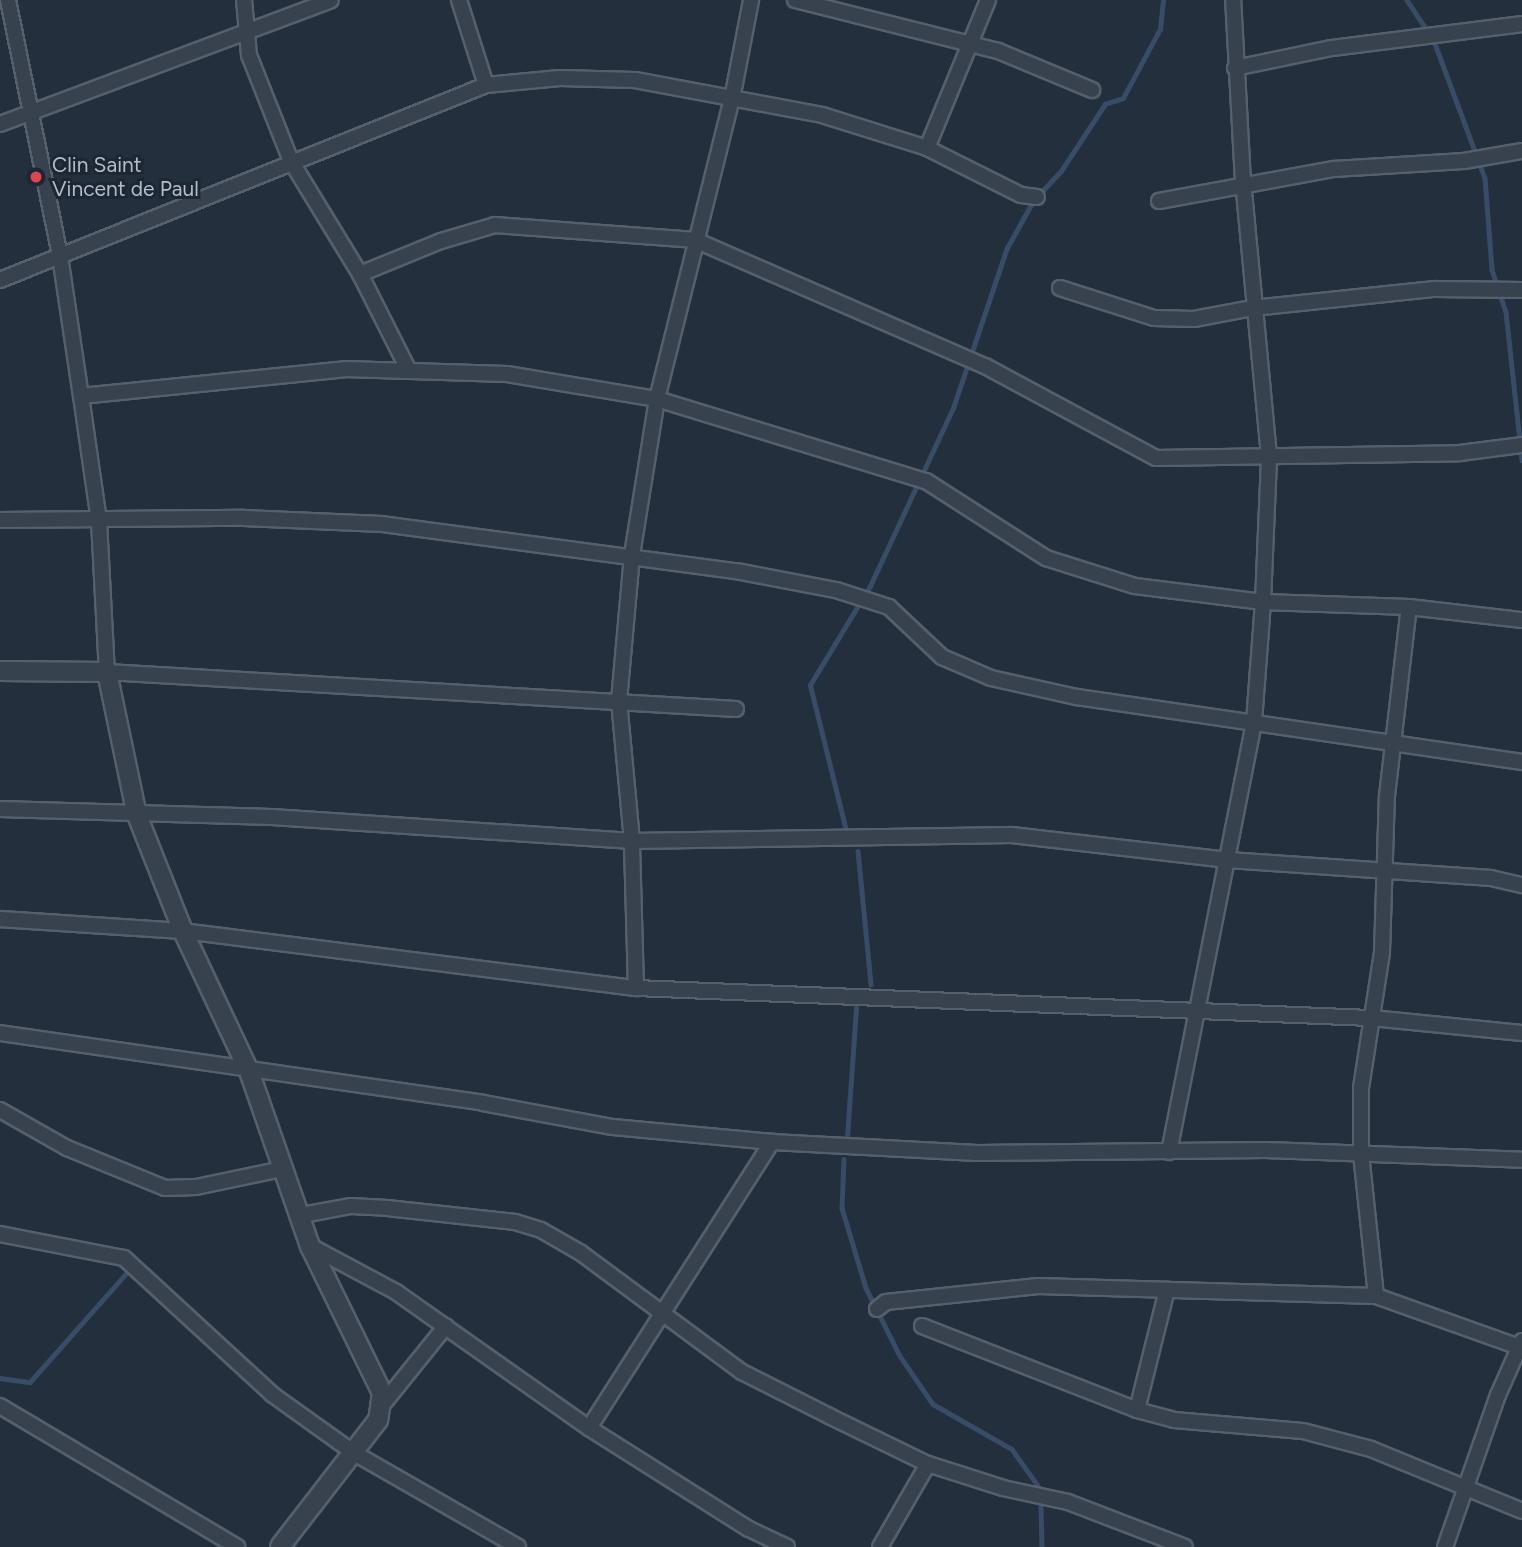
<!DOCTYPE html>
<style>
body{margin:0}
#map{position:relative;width:1522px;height:1547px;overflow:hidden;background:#242f3e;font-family:Figtree,sans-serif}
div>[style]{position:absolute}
.stream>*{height:4.5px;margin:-2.25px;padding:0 2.25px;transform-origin:2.25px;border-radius:2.25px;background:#394c67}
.roads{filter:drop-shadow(2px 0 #565f6c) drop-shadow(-2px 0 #565f6c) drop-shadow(0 2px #565f6c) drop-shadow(0 -2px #565f6c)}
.minor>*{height:14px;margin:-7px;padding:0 7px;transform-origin:7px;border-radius:7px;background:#38414e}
.tertiary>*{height:18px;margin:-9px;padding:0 9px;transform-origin:9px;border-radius:9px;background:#38414e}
.dots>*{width:19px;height:19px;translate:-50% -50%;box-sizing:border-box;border:4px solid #1d2633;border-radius:50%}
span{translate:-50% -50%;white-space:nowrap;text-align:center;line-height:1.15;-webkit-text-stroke:6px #1d2633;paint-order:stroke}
.poi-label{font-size:21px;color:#b4bcc9}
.left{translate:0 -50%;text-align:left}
</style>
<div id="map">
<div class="stream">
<i style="left:1407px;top:0;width:49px;rotate:56.6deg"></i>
<i style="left:1434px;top:41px;width:146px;rotate:69.6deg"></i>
<i style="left:1485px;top:178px;width:92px;rotate:85.6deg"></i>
<i style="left:1492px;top:270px;width:44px;rotate:71.6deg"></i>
<i style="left:1506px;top:312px;width:149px;rotate:83.8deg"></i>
<i style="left:846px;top:831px;width:150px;rotate:-103.9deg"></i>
<i style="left:810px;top:685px;width:116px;rotate:-58.8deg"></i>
<i style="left:870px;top:586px;width:196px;rotate:-65deg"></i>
<i style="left:953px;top:408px;width:169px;rotate:-71.4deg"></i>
<i style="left:1007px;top:248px;width:54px;rotate:-61deg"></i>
<i style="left:1033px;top:201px;width:41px;rotate:-47deg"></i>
<i style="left:1061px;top:171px;width:80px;rotate:-56.7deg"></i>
<i style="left:1105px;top:104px;width:19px;rotate:-18deg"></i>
<i style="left:1123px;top:98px;width:78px;rotate:-61.8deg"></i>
<i style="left:1160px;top:29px;width:29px;rotate:-84deg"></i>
<i style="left:858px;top:851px;width:134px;rotate:84.4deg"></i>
<i style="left:847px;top:1137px;width:129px;rotate:-86deg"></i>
<i style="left:844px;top:1159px;width:49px;rotate:92.3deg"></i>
<i style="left:842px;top:1208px;width:84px;rotate:73.3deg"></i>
<i style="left:866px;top:1288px;width:76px;rotate:63.4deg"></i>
<i style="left:900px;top:1356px;width:58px;rotate:55.5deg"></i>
<i style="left:933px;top:1404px;width:91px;rotate:29.7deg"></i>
<i style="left:1012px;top:1449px;width:50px;rotate:54.7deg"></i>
<i style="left:0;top:1378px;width:30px;rotate:8deg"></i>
<i style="left:30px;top:1382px;width:151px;rotate:-48.5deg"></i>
<i style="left:1041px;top:1504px;width:43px;rotate:88.7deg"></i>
</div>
<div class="roads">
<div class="minor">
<i style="left:8px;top:0;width:261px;rotate:78.5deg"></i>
<i style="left:60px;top:256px;width:142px;rotate:81.5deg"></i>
<i style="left:81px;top:396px;width:126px;rotate:81.8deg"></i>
<i style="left:99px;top:521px;width:151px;rotate:87deg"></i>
<i style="left:107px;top:672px;width:630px;rotate:3.37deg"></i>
<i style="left:244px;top:0;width:55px;rotate:84.8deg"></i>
<i style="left:249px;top:55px;width:114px;rotate:68.4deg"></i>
<i style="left:291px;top:161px;width:132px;rotate:58.6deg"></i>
<i style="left:360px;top:274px;width:106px;rotate:63.2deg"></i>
<i style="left:459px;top:0;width:89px;rotate:72.4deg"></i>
<i style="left:795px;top:0;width:209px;rotate:14.1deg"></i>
<i style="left:998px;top:51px;width:102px;rotate:22.5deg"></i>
<i style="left:1235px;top:68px;width:99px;rotate:-11.7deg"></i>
<i style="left:1332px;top:48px;width:192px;rotate:-7.2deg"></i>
<i style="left:0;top:124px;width:353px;rotate:-20.5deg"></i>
<i style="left:927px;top:148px;width:160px;rotate:-67.6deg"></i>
<i style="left:1159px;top:201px;width:178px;rotate:-10.4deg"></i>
<i style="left:1334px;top:169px;width:130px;rotate:-3.5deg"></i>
<i style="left:1464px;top:161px;width:59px;rotate:-9.8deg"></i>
<i style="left:360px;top:274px;width:87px;rotate:-22.2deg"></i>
<i style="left:441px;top:241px;width:56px;rotate:-16.5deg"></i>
<i style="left:495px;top:225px;width:201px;rotate:4.3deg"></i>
<i style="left:695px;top:240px;width:316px;rotate:23.5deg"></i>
<i style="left:985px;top:366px;width:194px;rotate:28.3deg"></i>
<i style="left:1156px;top:458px;width:304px;rotate:-0.9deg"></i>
<i style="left:1460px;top:453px;width:63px;rotate:-7.4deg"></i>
<i style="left:0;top:280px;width:524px;rotate:-21.86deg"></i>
<i style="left:486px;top:85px;width:74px;rotate:-5.4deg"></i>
<i style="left:560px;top:78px;width:75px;rotate:1.5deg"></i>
<i style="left:635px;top:80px;width:190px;rotate:10.6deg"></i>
<i style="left:822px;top:115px;width:110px;rotate:17.4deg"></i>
<i style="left:927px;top:148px;width:105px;rotate:26.6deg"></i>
<i style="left:1021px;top:195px;width:16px;rotate:7deg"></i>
<i style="left:1060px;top:288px;width:99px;rotate:17.7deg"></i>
<i style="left:1154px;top:318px;width:40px;rotate:1.4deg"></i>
<i style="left:1194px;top:319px;width:60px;rotate:-10.6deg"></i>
<i style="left:1253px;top:308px;width:183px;rotate:-6deg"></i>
<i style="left:1435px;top:289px;width:87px;rotate:0.7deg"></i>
<i style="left:81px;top:396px;width:265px;rotate:-5.8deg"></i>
<i style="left:345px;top:369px;width:162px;rotate:1.8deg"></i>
<i style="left:507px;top:374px;width:152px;rotate:9.5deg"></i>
<i style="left:657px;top:399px;width:281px;rotate:17deg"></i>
<i style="left:926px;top:481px;width:143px;rotate:32.7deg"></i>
<i style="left:1046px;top:558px;width:93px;rotate:17.5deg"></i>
<i style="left:1135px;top:586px;width:129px;rotate:7.1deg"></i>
<i style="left:1263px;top:602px;width:146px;rotate:2deg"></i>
<i style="left:1409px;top:607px;width:114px;rotate:6.6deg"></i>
<i style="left:0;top:520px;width:244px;rotate:-0.5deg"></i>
<i style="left:244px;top:518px;width:138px;rotate:2.5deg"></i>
<i style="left:382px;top:524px;width:357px;rotate:7.6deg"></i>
<i style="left:736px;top:571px;width:102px;rotate:10.8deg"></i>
<i style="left:836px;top:590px;width:56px;rotate:17.8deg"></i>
<i style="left:889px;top:607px;width:73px;rotate:43.3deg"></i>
<i style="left:942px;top:657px;width:53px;rotate:23.2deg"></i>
<i style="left:991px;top:678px;width:88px;rotate:12.5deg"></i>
<i style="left:1077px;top:697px;width:450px;rotate:8.3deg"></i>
<i style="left:0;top:809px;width:272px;rotate:1.7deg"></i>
<i style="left:272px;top:817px;width:361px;rotate:3.8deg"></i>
<i style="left:632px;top:841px;width:380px;rotate:-0.9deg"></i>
<i style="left:1012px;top:835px;width:217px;rotate:6.6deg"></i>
<i style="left:1228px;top:860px;width:264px;rotate:3.9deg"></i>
<i style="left:1491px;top:878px;width:32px;rotate:13deg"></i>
<i style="left:0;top:919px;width:183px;rotate:3.8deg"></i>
<i style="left:183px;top:931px;width:457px;rotate:7.2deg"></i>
<i style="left:636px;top:988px;width:736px;rotate:2.34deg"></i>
<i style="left:1371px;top:1018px;width:152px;rotate:5.7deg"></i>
<i style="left:636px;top:988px;width:147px;rotate:-91.6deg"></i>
<i style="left:632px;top:841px;width:141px;rotate:-95.3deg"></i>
<i style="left:619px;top:701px;width:147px;rotate:-84.9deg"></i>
<i style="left:632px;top:555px;width:158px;rotate:-80.9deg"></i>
<i style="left:657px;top:399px;width:309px;rotate:-76deg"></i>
<i style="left:732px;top:99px;width:101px;rotate:-79.1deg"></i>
<i style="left:0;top:1033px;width:488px;rotate:8.2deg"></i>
<i style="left:483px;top:1103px;width:132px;rotate:10.5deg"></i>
<i style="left:613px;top:1127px;width:160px;rotate:5.4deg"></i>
<i style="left:772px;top:1142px;width:205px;rotate:3.1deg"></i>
<i style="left:977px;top:1153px;width:289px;rotate:-0.6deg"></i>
<i style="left:1266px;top:1150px;width:256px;rotate:2.2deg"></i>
<i style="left:0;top:1110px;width:77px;rotate:29.6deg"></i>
<i style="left:67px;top:1148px;width:106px;rotate:22.2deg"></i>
<i style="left:165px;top:1188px;width:31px;rotate:-2deg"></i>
<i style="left:196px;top:1187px;width:88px;rotate:-11.8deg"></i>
<i style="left:1169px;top:1152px;width:438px;rotate:-78.8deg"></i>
<i style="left:1254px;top:722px;width:120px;rotate:-85.7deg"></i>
<i style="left:1263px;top:602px;width:146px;rotate:-87.6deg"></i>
<i style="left:1269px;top:456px;width:275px;rotate:-95.4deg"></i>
<i style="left:1243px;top:182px;width:182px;rotate:-93.1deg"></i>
<i style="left:302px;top:1215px;width:50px;rotate:-10.4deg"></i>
<i style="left:351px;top:1206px;width:36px;rotate:3deg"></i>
<i style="left:387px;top:1208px;width:129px;rotate:6.2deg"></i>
<i style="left:515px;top:1222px;width:27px;rotate:17deg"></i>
<i style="left:541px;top:1230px;width:46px;rotate:29.9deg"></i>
<i style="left:581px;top:1253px;width:200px;rotate:36.5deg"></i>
<i style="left:742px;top:1372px;width:100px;rotate:26.8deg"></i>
<i style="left:831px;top:1417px;width:108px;rotate:25.9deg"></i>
<i style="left:928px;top:1464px;width:79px;rotate:17.7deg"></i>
<i style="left:1003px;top:1488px;width:66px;rotate:12.2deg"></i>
<i style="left:1068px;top:1502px;width:125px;rotate:21deg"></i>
<i style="left:0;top:1234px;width:126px;rotate:11deg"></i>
<i style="left:124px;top:1258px;width:202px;rotate:42.6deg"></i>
<i style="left:273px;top:1395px;width:100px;rotate:35.6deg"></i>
<i style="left:354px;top:1453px;width:189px;rotate:29.8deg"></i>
<i style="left:310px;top:1246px;width:98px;rotate:28.1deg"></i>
<i style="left:396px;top:1292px;width:236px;rotate:35.2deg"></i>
<i style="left:589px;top:1428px;width:189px;rotate:32.3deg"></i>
<i style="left:749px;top:1529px;width:42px;rotate:25.3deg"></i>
<i style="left:1376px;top:1296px;width:144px;rotate:-96deg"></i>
<i style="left:1361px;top:1153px;width:65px;rotate:-90deg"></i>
<i style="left:1361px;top:1088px;width:138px;rotate:-81.2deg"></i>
<i style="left:1382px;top:952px;width:156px;rotate:-88.2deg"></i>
<i style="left:1387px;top:796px;width:190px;rotate:-83.4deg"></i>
<i style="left:877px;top:1309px;width:11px;rotate:-38deg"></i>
<i style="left:886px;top:1302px;width:153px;rotate:-6deg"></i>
<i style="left:1038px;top:1286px;width:338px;rotate:1.7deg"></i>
<i style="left:1376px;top:1296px;width:155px;rotate:19.6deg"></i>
<i style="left:922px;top:1326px;width:231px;rotate:21.3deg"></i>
<i style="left:1137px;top:1410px;width:38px;rotate:15deg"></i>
<i style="left:1174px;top:1420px;width:129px;rotate:4.9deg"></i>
<i style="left:1303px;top:1431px;width:70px;rotate:14.8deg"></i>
<i style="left:1371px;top:1449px;width:163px;rotate:22.3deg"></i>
<i style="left:383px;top:1404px;width:100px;rotate:-51.1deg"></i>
<i style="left:0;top:1406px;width:276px;rotate:30.7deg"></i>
<i style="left:1137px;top:1410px;width:124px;rotate:-76deg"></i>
<i style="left:589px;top:1428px;width:340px;rotate:-57.4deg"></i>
<i style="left:880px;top:1547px;width:96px;rotate:-60deg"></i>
<i style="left:1445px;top:1547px;width:161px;rotate:-70.8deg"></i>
<i style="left:1498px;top:1395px;width:59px;rotate:-66deg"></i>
</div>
<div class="tertiary">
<i style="left:0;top:671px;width:107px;rotate:0.5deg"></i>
<i style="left:107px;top:672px;width:146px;rotate:78.2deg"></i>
<i style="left:137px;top:815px;width:125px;rotate:68.4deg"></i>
<i style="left:183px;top:931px;width:155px;rotate:64.8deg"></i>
<i style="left:249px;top:1071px;width:185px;rotate:70.8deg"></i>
<i style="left:310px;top:1246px;width:164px;rotate:63.9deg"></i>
<i style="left:382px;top:1393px;width:27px;rotate:98deg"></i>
<i style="left:378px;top:1420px;width:160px;rotate:127.7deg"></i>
</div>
</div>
<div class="dots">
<i style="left:36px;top:177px;background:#e0444e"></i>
</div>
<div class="poi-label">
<span class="left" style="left:52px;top:177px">Clin Saint<br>Vincent de Paul</span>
</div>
</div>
